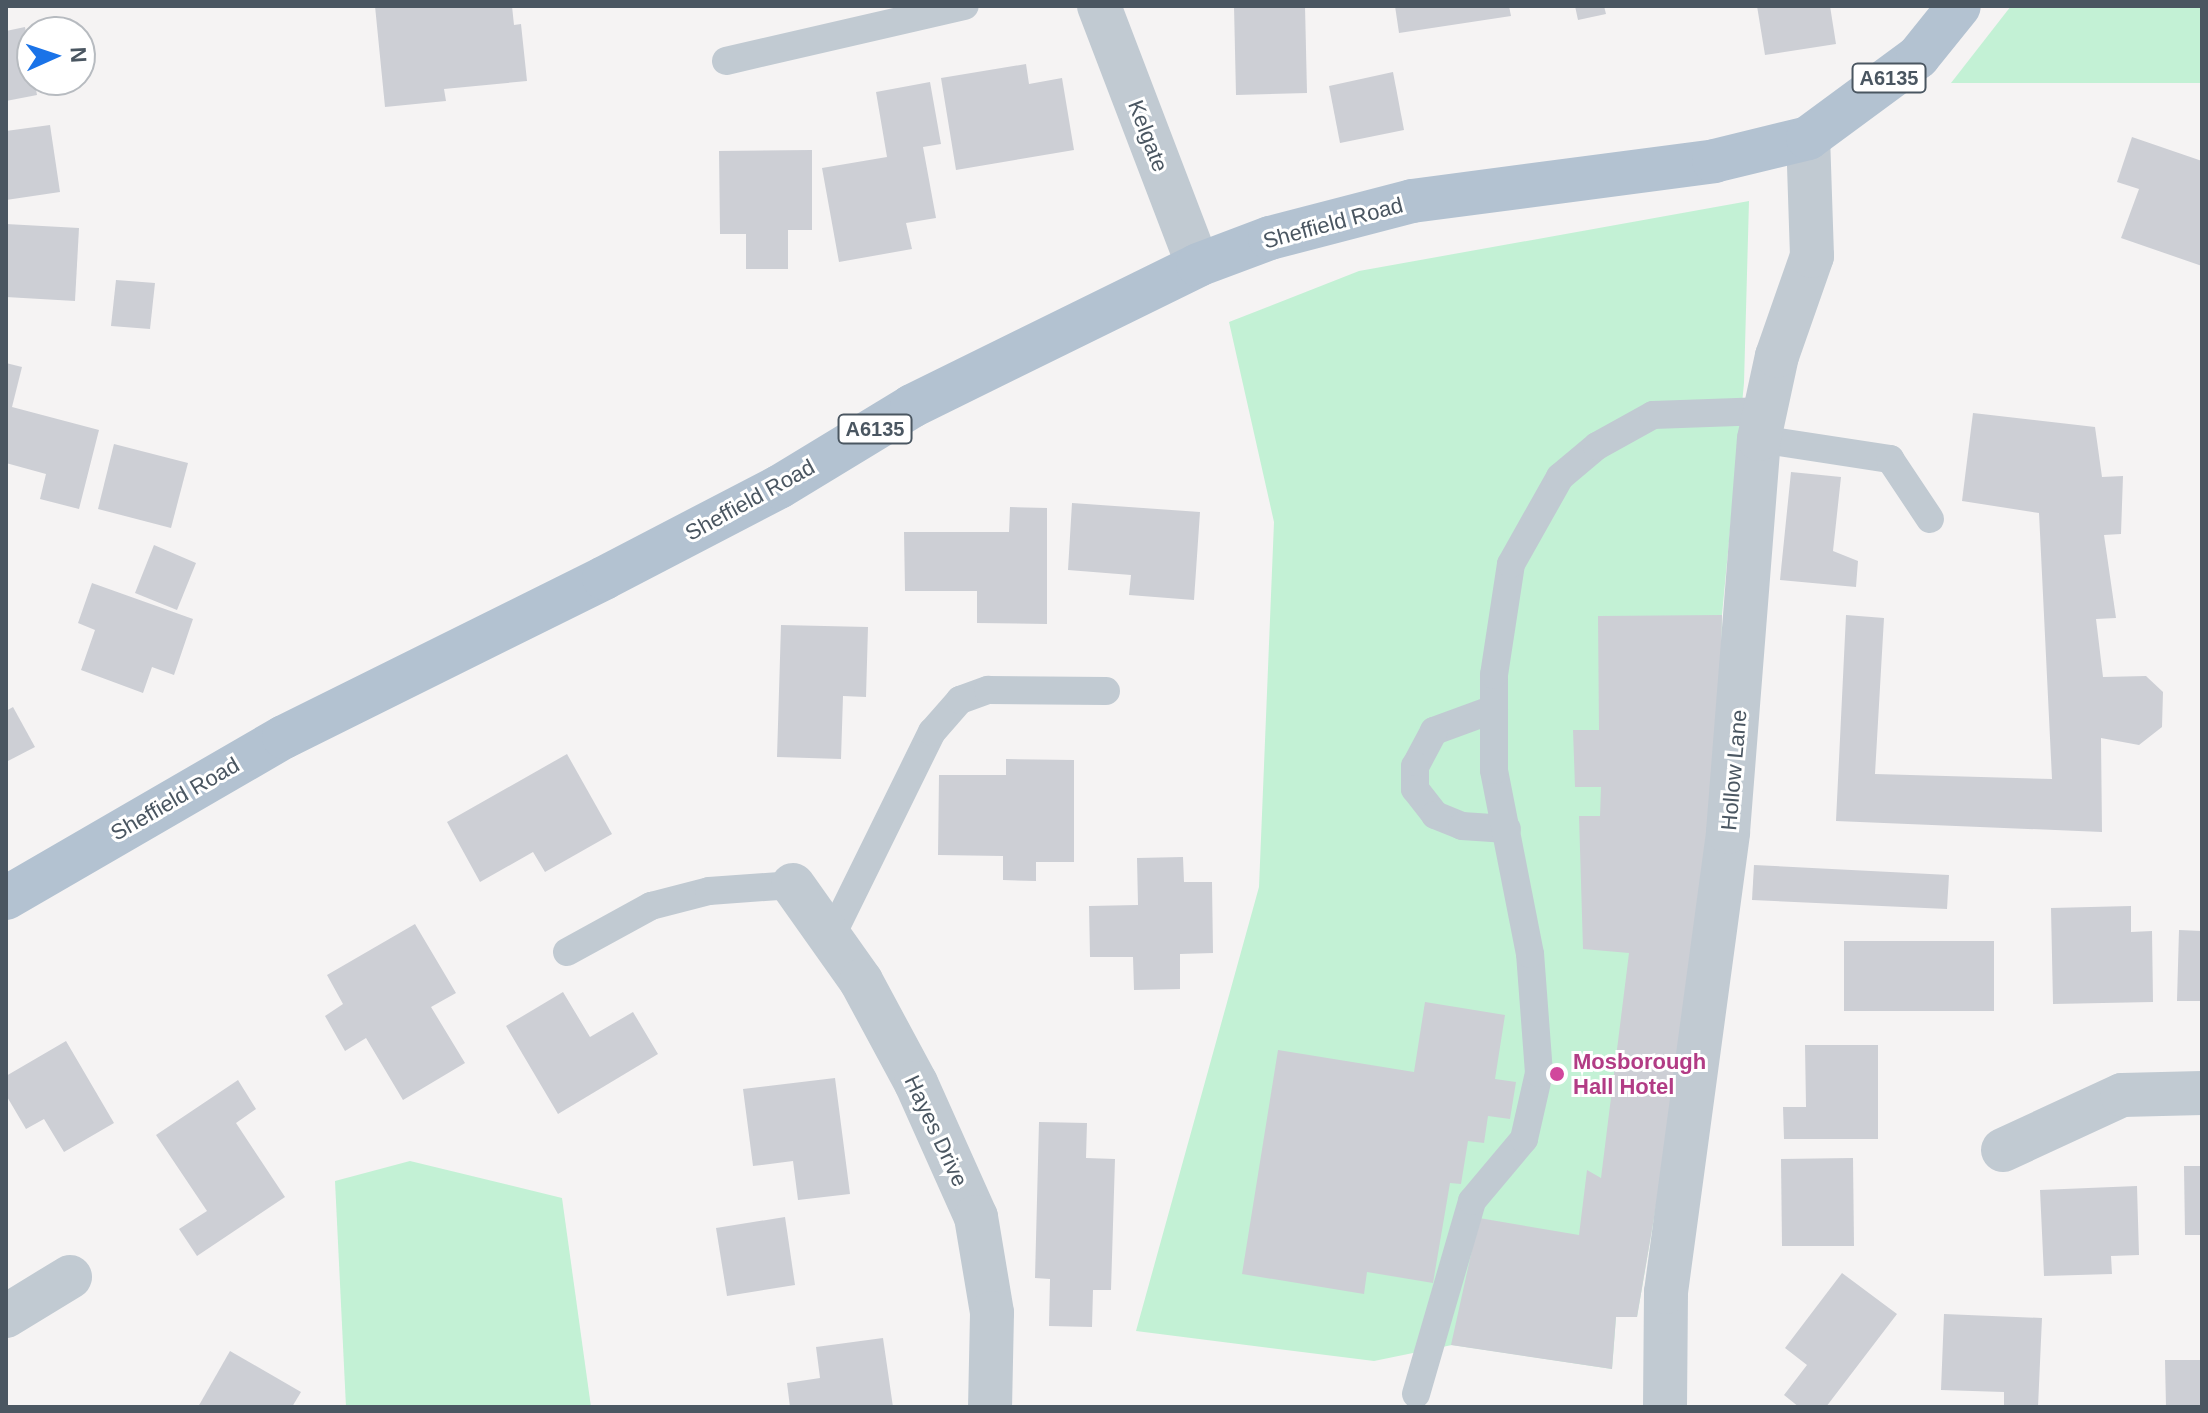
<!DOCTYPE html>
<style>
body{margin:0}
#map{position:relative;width:2208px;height:1413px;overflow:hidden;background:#f5f3f3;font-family:Helvetica,sans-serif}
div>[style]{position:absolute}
.green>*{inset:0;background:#c3f1d5}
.building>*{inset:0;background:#cdcfd5}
.lane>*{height:28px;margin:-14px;padding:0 14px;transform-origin:14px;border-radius:14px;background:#c1cad2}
.street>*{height:44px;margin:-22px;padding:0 22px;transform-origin:22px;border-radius:22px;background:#c1cad2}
.primary>*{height:44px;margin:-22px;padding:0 22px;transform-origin:22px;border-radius:22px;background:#b3c2d1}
.dots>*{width:22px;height:22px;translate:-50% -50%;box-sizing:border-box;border:4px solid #fff;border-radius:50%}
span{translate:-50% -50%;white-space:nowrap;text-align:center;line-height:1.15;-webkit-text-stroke:6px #fff;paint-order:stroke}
.shield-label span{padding:2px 6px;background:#fff;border:2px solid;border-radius:6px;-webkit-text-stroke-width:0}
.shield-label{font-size:20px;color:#4a5661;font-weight:700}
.street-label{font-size:22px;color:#4a5661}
.hotel-label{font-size:22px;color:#b23c85;font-weight:700}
.left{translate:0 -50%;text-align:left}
.frame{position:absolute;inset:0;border:8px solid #4a5661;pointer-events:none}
.north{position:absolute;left:16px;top:16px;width:80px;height:80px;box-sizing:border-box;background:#fff;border:2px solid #b7bbc0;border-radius:50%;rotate:87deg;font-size:22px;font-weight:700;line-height:32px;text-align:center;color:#4a5661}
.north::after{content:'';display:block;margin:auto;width:28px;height:36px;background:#1a73e8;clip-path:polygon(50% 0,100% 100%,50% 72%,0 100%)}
</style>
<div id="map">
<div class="green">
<i style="clip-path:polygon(2011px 6px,2202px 6px,2202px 83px,1951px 83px)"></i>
<i style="clip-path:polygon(1749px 201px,1744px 383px,1722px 615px,1719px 734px,1702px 937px,1637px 1317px,1616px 1317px,1612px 1369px,1452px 1345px,1374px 1361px,1136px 1331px,1259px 887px,1274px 522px,1229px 322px,1359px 271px)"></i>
<i style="clip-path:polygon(410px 1161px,562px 1198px,591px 1407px,346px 1407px,335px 1181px)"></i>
</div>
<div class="building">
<i style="clip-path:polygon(375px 6px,512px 6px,514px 25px,521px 24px,527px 81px,444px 89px,446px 101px,385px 107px)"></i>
<i style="clip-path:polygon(1234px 6px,1305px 6px,1307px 93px,1236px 95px)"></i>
<i style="clip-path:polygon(1395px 6px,1509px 6px,1511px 16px,1399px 33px)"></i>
<i style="clip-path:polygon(1575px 6px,1604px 6px,1606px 14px,1578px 20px)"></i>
<i style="clip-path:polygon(1757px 6px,1830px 6px,1836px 44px,1765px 55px)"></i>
<i style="clip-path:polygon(25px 27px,37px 95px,6px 101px,6px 31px)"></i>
<i style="clip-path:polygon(1026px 64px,1029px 84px,1062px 78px,1074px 150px,956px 170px,941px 78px)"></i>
<i style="clip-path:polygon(1393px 72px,1404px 130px,1340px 143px,1329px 86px)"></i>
<i style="clip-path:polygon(930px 82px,941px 144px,923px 147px,936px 218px,906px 223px,912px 249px,839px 262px,822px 168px,887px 157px,876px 92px)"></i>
<i style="clip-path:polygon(50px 125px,60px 192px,6px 200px,6px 131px)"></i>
<i style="clip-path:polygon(2132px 137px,2202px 161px,2202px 266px,2121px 238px,2139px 189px,2117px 182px)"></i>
<i style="clip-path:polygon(812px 150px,812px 230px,788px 230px,788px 269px,746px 269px,746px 234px,720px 234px,719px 151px)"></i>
<i style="clip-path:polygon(6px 224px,79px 228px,75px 301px,6px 297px)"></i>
<i style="clip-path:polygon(116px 280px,155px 283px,150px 329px,111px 326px)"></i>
<i style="clip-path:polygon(6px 363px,22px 367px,12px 407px,99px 430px,79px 509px,40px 499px,46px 474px,6px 463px)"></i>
<i style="clip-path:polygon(1973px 413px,2095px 427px,2102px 477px,2123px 476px,2121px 534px,2104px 535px,2116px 618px,2096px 619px,2103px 677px,2146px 676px,2163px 692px,2162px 727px,2139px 745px,2101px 738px,2102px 832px,1836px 821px,1846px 615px,1884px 618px,1875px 774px,2052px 779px,2039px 513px,1962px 501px)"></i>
<i style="clip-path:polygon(114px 444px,188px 463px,171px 528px,98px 509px)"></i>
<i style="clip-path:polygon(1791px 472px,1841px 477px,1833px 551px,1858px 561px,1856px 587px,1780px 580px)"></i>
<i style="clip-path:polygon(1072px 503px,1200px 512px,1194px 600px,1129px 595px,1131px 575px,1068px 570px)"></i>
<i style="clip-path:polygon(1010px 507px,1047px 508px,1047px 624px,977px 623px,977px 591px,905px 591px,904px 532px,1009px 532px)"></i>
<i style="clip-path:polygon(154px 545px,196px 563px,177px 610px,135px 593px)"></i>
<i style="clip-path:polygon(92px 583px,193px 619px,174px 675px,152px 667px,143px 693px,81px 670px,95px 630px,78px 623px)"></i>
<i style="clip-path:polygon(1722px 615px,1719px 734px,1702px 937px,1637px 1317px,1616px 1317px,1612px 1369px,1451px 1345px,1479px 1218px,1579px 1235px,1587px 1170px,1601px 1178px,1629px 953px,1583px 949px,1579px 816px,1600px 816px,1601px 787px,1575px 787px,1573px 730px,1599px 730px,1598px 616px)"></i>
<i style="clip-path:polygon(781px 625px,868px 627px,866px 697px,843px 696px,841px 759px,777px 757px)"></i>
<i style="clip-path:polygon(13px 707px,35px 747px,6px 762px,6px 711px)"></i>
<i style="clip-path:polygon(567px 754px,612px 834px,545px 872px,533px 852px,480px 882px,447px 822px)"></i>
<i style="clip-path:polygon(1006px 759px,1074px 760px,1074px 862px,1036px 862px,1036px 881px,1003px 880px,1003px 856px,938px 855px,939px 775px,1006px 775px)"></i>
<i style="clip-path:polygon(1183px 857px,1184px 882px,1212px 882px,1213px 953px,1180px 954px,1180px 989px,1134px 990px,1133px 957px,1090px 957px,1089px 906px,1138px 905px,1137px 858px)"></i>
<i style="clip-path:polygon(1754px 865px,1949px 875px,1947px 909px,1752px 900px)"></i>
<i style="clip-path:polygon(2131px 906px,2131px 932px,2152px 931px,2153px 1002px,2053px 1004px,2051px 908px)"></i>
<i style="clip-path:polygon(415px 924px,456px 993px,431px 1007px,465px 1063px,403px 1100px,366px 1038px,345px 1051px,325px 1016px,343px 1004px,327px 975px)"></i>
<i style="clip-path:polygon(2179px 930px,2202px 931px,2202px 1001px,2177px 1001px)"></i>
<i style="clip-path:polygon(1844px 941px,1994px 941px,1994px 1011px,1844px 1011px)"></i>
<i style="clip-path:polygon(563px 992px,590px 1037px,633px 1012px,658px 1054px,558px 1114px,506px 1026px)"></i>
<i style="clip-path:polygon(1425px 1002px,1505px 1015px,1495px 1079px,1516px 1082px,1510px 1119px,1488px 1116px,1484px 1143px,1468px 1141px,1461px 1184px,1450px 1183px,1433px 1283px,1367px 1272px,1364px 1294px,1242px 1274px,1278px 1050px,1414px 1072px)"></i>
<i style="clip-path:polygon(66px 1041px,114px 1123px,64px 1152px,44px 1119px,26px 1129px,6px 1095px,6px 1076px)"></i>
<i style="clip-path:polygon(1805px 1045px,1878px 1045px,1878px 1139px,1784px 1139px,1783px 1107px,1806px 1107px)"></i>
<i style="clip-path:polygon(835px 1078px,850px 1194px,798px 1200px,793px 1161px,753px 1166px,743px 1089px)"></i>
<i style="clip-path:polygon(238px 1080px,256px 1109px,236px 1123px,285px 1197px,197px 1256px,179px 1229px,207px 1211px,156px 1135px)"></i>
<i style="clip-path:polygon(1039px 1122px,1087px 1123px,1086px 1158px,1115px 1159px,1111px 1290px,1093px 1290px,1092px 1327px,1049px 1326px,1050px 1279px,1035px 1278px)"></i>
<i style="clip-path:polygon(1853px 1158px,1854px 1246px,1782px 1246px,1781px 1159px)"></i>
<i style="clip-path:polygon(2184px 1166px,2202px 1166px,2202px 1235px,2185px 1235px)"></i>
<i style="clip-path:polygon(2137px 1186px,2139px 1255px,2111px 1256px,2112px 1274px,2044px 1276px,2040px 1190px)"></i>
<i style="clip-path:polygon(785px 1217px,795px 1285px,727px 1296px,716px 1228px)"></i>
<i style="clip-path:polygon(1842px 1273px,1897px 1314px,1826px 1407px,1799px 1407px,1784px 1395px,1807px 1365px,1785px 1348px)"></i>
<i style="clip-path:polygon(1944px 1314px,2042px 1318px,2038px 1407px,2004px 1407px,2004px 1392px,1941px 1390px)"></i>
<i style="clip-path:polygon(883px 1338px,893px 1407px,790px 1407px,787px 1383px,820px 1378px,816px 1347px)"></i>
<i style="clip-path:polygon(230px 1351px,301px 1392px,292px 1407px,198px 1407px)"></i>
<i style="clip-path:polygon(2165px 1360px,2202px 1360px,2202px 1407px,2166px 1407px)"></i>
</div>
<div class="lane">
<i style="left:726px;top:61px;width:245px;rotate:-13deg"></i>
<i style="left:1759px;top:439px;width:133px;rotate:8.7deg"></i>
<i style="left:1890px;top:459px;width:72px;rotate:56.3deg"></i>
<i style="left:1494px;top:709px;width:64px;rotate:159.9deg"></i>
<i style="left:1434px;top:731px;width:40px;rotate:118deg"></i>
<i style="left:1415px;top:766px;width:23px;rotate:90deg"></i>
<i style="left:1415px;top:789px;width:33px;rotate:52deg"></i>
<i style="left:1435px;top:815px;width:29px;rotate:22deg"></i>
<i style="left:1462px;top:826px;width:45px;rotate:3.8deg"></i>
<i style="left:831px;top:937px;width:229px;rotate:-63.8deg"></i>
<i style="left:932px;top:732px;width:43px;rotate:-48.8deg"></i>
<i style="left:960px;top:700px;width:30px;rotate:-20deg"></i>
<i style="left:988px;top:690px;width:118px;rotate:0.5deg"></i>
<i style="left:567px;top:952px;width:96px;rotate:-28.7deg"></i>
<i style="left:651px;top:906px;width:60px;rotate:-14.5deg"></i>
<i style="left:709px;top:891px;width:84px;rotate:-4.1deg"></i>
<i style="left:1416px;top:1394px;width:201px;rotate:-73.8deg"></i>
<i style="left:1472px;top:1201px;width:81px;rotate:-50deg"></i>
<i style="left:1524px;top:1139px;width:68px;rotate:-77.2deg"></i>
<i style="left:1539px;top:1073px;width:119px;rotate:-94.3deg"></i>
<i style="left:1530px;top:954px;width:187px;rotate:-101.1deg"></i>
<i style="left:1494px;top:770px;width:95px;rotate:-90deg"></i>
<i style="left:1494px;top:675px;width:112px;rotate:-81.3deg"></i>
<i style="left:1511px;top:564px;width:100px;rotate:-60.6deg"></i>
<i style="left:1560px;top:477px;width:48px;rotate:-40deg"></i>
<i style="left:1597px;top:446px;width:64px;rotate:-29deg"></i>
<i style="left:1653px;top:415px;width:112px;rotate:-2deg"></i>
</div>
<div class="street">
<i style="left:1099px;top:6px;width:277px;rotate:69.1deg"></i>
<i style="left:793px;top:885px;width:118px;rotate:54.7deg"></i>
<i style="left:861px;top:981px;width:116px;rotate:61.7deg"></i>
<i style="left:916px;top:1083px;width:147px;rotate:65.9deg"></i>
<i style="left:976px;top:1217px;width:97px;rotate:80.5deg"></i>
<i style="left:992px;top:1313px;width:94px;rotate:91.2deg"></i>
<i style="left:2003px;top:1150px;width:131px;rotate:-24.8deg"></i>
<i style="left:2122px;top:1095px;width:80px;rotate:-1.4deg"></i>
<i style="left:6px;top:1316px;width:75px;rotate:-31.4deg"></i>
<i style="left:1665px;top:1407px;width:115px;rotate:-89.5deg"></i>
<i style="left:1666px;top:1292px;width:464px;rotate:-82.3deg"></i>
<i style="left:1728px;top:832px;width:394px;rotate:-85.5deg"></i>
<i style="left:1759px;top:439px;width:85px;rotate:-77.8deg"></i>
<i style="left:1777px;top:356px;width:106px;rotate:-70.7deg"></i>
<i style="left:1812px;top:256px;width:118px;rotate:-91.9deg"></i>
</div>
<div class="primary">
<i style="left:6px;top:898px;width:321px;rotate:-30.1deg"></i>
<i style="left:284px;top:737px;width:357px;rotate:-26.4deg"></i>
<i style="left:604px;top:578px;width:197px;rotate:-27.5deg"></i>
<i style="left:779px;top:487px;width:156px;rotate:-31.3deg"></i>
<i style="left:912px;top:406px;width:319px;rotate:-26.2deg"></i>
<i style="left:1198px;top:265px;width:77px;rotate:-20.6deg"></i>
<i style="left:1270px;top:238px;width:147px;rotate:-14.6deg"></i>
<i style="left:1412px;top:201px;width:305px;rotate:-7.5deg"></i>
<i style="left:1714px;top:161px;width:97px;rotate:-13.7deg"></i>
<i style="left:1808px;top:138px;width:137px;rotate:-36.4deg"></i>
<i style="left:1918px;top:57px;width:65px;rotate:-51.2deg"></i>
</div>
<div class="dots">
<i style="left:1557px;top:1074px;background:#d1479c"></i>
</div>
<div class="shield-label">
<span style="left:1889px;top:78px">A6135</span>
<span style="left:875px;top:429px">A6135</span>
</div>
<div class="street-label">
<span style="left:1148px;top:136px;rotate:69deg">Kelgate</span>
<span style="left:1333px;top:223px;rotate:-15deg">Sheffield Road</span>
<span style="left:750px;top:500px;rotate:-29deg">Sheffield Road</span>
<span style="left:1734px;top:770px;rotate:-85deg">Hollow Lane</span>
<span style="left:175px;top:799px;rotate:-30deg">Sheffield Road</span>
<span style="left:936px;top:1131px;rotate:65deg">Hayes Drive</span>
</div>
<div class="hotel-label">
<span class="left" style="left:1573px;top:1074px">Mosborough<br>Hall Hotel</span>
</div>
<div class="frame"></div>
<div class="north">N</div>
</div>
